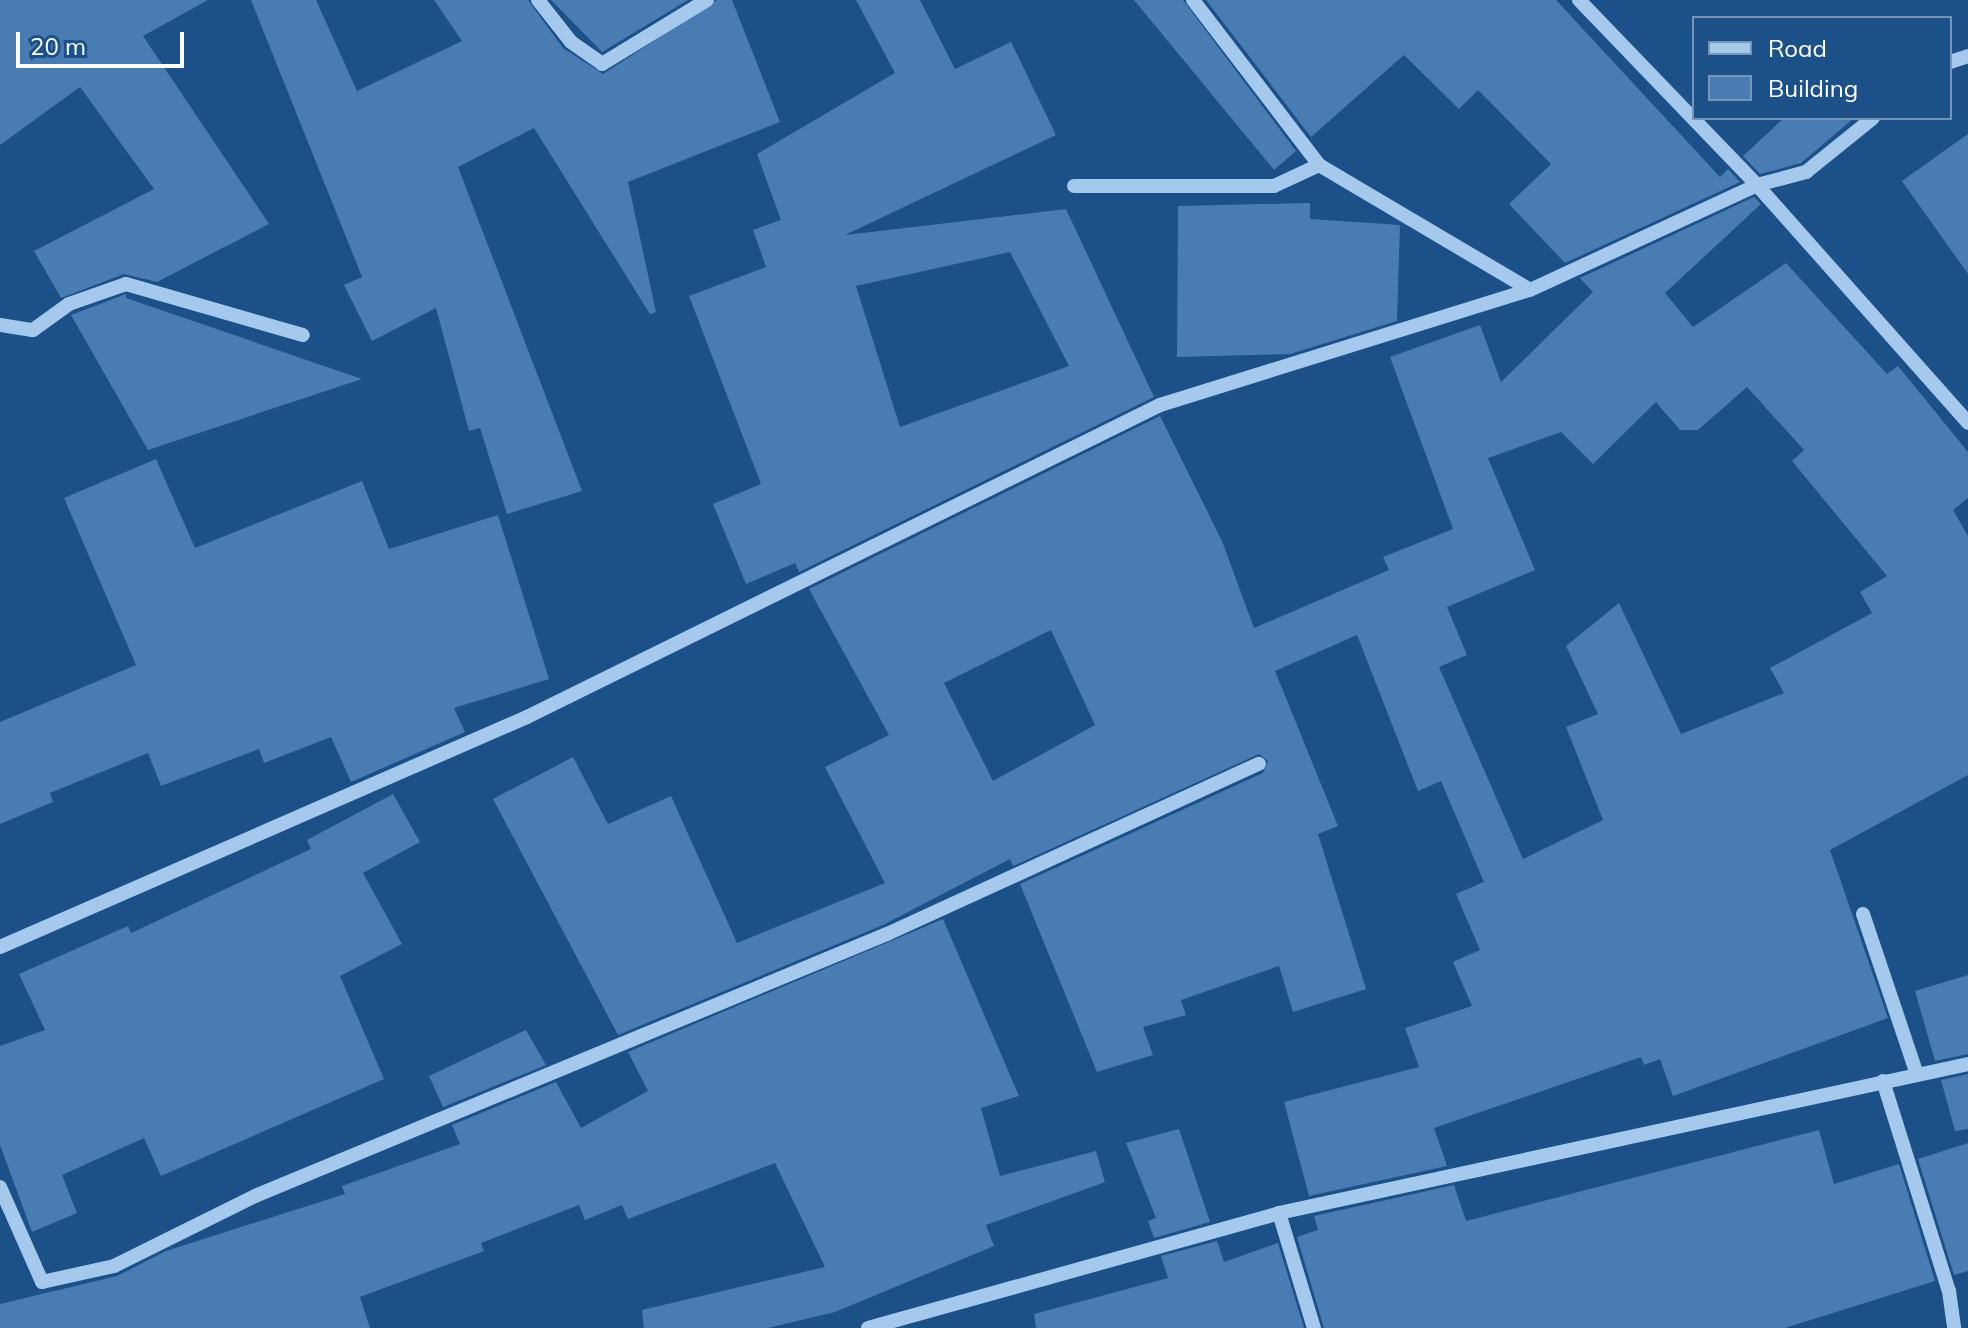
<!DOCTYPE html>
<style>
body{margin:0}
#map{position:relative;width:1968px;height:1328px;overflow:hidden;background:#1b5089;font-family:Mulish,sans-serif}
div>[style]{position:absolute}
.building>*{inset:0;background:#487cb3}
.minor>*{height:14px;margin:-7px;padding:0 7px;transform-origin:7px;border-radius:7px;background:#a5c8ed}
span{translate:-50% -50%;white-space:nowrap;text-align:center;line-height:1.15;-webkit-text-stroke:7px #1b5089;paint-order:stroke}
.legend{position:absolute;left:1692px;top:16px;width:260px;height:104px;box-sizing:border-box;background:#1b5089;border:2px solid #7696b8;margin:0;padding:10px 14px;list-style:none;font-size:24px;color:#fff}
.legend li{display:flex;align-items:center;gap:16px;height:40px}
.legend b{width:40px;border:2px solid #7696b8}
.scale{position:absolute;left:16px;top:32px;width:168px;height:36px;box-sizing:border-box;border:4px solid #fff;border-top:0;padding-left:10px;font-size:24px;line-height:28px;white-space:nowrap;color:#fff;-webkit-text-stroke:6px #1b5089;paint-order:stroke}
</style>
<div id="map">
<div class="building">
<i style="clip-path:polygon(0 0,208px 0,143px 36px,269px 224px,157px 282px,124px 274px,61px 298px,34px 251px,154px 189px,80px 87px,0 145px)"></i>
<i style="clip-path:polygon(251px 0,316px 0,357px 91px,462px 41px,434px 0,528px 0,563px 48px,603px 74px,717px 0,732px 0,780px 122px,628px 182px,656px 312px,650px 314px,534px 128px,458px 167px,582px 491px,507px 514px,480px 428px,469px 431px,436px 308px,372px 341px,344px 285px,362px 277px)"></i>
<i style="clip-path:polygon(551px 0,688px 0,602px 52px)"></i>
<i style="clip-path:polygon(evenodd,856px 0,920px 0,955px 69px,1011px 42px,1056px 135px,845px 235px,1066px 209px,1154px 397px,799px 572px,795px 563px,746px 584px,713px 504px,761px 484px,689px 296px,766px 267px,753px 230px,781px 220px,757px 154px,895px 73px,856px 0,1010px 252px,1069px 366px,900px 427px,856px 286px,1010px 252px)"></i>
<i style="clip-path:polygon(1134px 0,1183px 0,1296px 151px,1274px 170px)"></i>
<i style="clip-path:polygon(1206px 0,1556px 0,1720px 177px,1728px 169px,1740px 182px,1565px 263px,1509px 204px,1551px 164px,1478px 90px,1459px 109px,1404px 55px,1311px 137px)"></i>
<i style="clip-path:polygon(1784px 118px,1854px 118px,1801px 163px,1760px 174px,1743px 156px)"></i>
<i style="clip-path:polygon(1968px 134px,1968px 274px,1902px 181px)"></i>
<i style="clip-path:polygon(evenodd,1754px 197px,1761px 204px,1665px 293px,1693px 327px,1786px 263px,1887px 374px,1898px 366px,1968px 452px,1968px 498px,1953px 510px,1968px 536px,1968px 775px,1830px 850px,1888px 1018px,1673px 1096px,1660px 1059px,1644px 1065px,1641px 1057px,1434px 1128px,1447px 1166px,1309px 1196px,1284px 1102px,1419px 1067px,1405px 1028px,1472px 1006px,1453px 962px,1480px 950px,1456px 894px,1484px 882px,1441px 781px,1418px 791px,1357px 635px,1275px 671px,1338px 826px,1318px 834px,1366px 989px,1293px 1012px,1279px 966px,1181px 1000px,1186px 1015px,1143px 1027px,1153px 1055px,1097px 1072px,1020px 884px,1263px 773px,1268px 761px,1259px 754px,1013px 866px,1010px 859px,883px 925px,618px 1035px,493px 799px,573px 757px,608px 824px,671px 796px,737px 943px,885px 883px,825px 767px,889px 735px,809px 589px,1160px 416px,1222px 541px,1254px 628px,1389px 570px,1383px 557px,1453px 529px,1390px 357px,1480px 325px,1501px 382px,1593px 292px,1580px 278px,1754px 197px,1747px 387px,1804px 450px,1792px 461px,1887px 576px,1860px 592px,1872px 613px,1770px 668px,1784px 693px,1681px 734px,1619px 603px,1566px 646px,1598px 714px,1566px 727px,1603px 820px,1523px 859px,1439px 667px,1467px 655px,1447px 607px,1535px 570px,1488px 458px,1561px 432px,1593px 464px,1656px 402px,1680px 430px,1698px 430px,1747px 387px,1754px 197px,1051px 630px,1095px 725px,993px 781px,944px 683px,1051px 630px)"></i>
<i style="clip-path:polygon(1310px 203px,1310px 219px,1400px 225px,1397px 321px,1290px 354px,1177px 357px,1178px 206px)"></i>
<i style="clip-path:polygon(126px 294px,126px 298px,362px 379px,148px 450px,71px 315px)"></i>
<i style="clip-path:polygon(156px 459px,195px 548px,362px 481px,389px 549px,498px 515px,549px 679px,454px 708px,465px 732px,351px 782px,331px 737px,264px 763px,259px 749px,161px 786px,148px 753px,50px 793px,53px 802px,0 824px,0 722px,136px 665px,64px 498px)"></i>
<i style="clip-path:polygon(393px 794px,420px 842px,363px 873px,402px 944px,340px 976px,384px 1079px,161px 1176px,144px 1138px,62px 1175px,77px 1213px,32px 1232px,0 1145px,0 1046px,45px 1030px,19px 974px,128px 926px,131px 933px,311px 849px,307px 840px)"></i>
<i style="clip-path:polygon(943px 919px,1019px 1096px,981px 1108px,1000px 1176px,1096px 1151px,1105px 1182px,986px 1225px,994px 1246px,835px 1312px,768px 1328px,644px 1328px,642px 1310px,825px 1267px,775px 1163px,628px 1219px,622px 1205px,585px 1220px,579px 1205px,481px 1243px,484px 1251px,360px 1297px,370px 1328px,0 1328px,0 1304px,117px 1276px,166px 1251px,345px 1194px,342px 1186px,460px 1144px,452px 1125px,556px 1082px,581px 1128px,648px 1091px,628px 1052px)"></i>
<i style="clip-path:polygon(1968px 975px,1968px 1054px,1935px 1061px,1915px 991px)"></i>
<i style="clip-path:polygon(526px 1030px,546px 1065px,443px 1107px,429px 1076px)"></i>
<i style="clip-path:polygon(1968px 1074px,1968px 1129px,1955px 1131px,1941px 1080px)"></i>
<i style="clip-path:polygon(1179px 1129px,1210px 1222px,1154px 1238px,1148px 1221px,1156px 1218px,1126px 1143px)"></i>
<i style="clip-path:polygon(1819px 1130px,1834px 1184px,1899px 1164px,1935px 1281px,1785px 1328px,1324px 1328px,1297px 1237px,1318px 1230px,1314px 1216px,1454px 1185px,1466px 1221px)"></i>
<i style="clip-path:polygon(1968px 1143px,1968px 1271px,1954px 1275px,1918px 1159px)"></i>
<i style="clip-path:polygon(1217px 1241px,1224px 1262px,1278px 1243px,1304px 1328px,1036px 1328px,1034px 1314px,1168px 1278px,1161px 1256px)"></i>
</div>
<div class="minor">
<i style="left:538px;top:0;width:53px;rotate:51.8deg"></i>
<i style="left:571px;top:42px;width:38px;rotate:35deg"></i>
<i style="left:602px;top:64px;width:123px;rotate:-31.4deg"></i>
<i style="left:1193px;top:0;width:208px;rotate:52.6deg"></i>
<i style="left:1319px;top:165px;width:245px;rotate:30.6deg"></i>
<i style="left:1579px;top:0;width:257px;rotate:46.1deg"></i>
<i style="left:1757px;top:185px;width:318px;rotate:48.4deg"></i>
<i style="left:1950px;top:62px;width:19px;rotate:-18deg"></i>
<i style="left:1074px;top:186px;width:200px"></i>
<i style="left:1274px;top:186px;width:50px;rotate:-25deg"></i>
<i style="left:0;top:325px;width:33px;rotate:9deg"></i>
<i style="left:33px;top:330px;width:44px;rotate:-35.8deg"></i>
<i style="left:69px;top:304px;width:60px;rotate:-19.3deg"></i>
<i style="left:126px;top:284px;width:184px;rotate:16.1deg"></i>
<i style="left:1863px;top:914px;width:169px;rotate:71.4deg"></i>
<i style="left:0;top:947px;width:575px;rotate:-23.58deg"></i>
<i style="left:527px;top:717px;width:706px;rotate:-26.24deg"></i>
<i style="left:1160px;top:405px;width:387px;rotate:-17.3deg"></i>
<i style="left:1530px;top:290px;width:250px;rotate:-24.8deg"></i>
<i style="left:1757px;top:185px;width:51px;rotate:-14.9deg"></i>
<i style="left:1806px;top:172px;width:86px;rotate:-38.9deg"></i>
<i style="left:1883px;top:1081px;width:220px;rotate:72.6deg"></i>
<i style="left:1949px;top:1291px;width:37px;rotate:82deg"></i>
<i style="left:0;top:1187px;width:104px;rotate:66.1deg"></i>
<i style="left:42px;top:1282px;width:74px;rotate:-12.5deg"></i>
<i style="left:114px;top:1266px;width:157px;rotate:-26.4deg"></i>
<i style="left:255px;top:1196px;width:684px;rotate:-22.52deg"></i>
<i style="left:887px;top:934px;width:409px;rotate:-24.6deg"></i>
<i style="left:1279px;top:1213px;width:120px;rotate:73.1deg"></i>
<i style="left:868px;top:1328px;width:427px;rotate:-15.6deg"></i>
<i style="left:1279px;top:1213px;width:705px;rotate:-12.2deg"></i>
</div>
<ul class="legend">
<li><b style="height:10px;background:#a5c8ed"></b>Road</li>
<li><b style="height:22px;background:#487cb3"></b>Building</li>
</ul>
<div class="scale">20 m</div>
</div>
